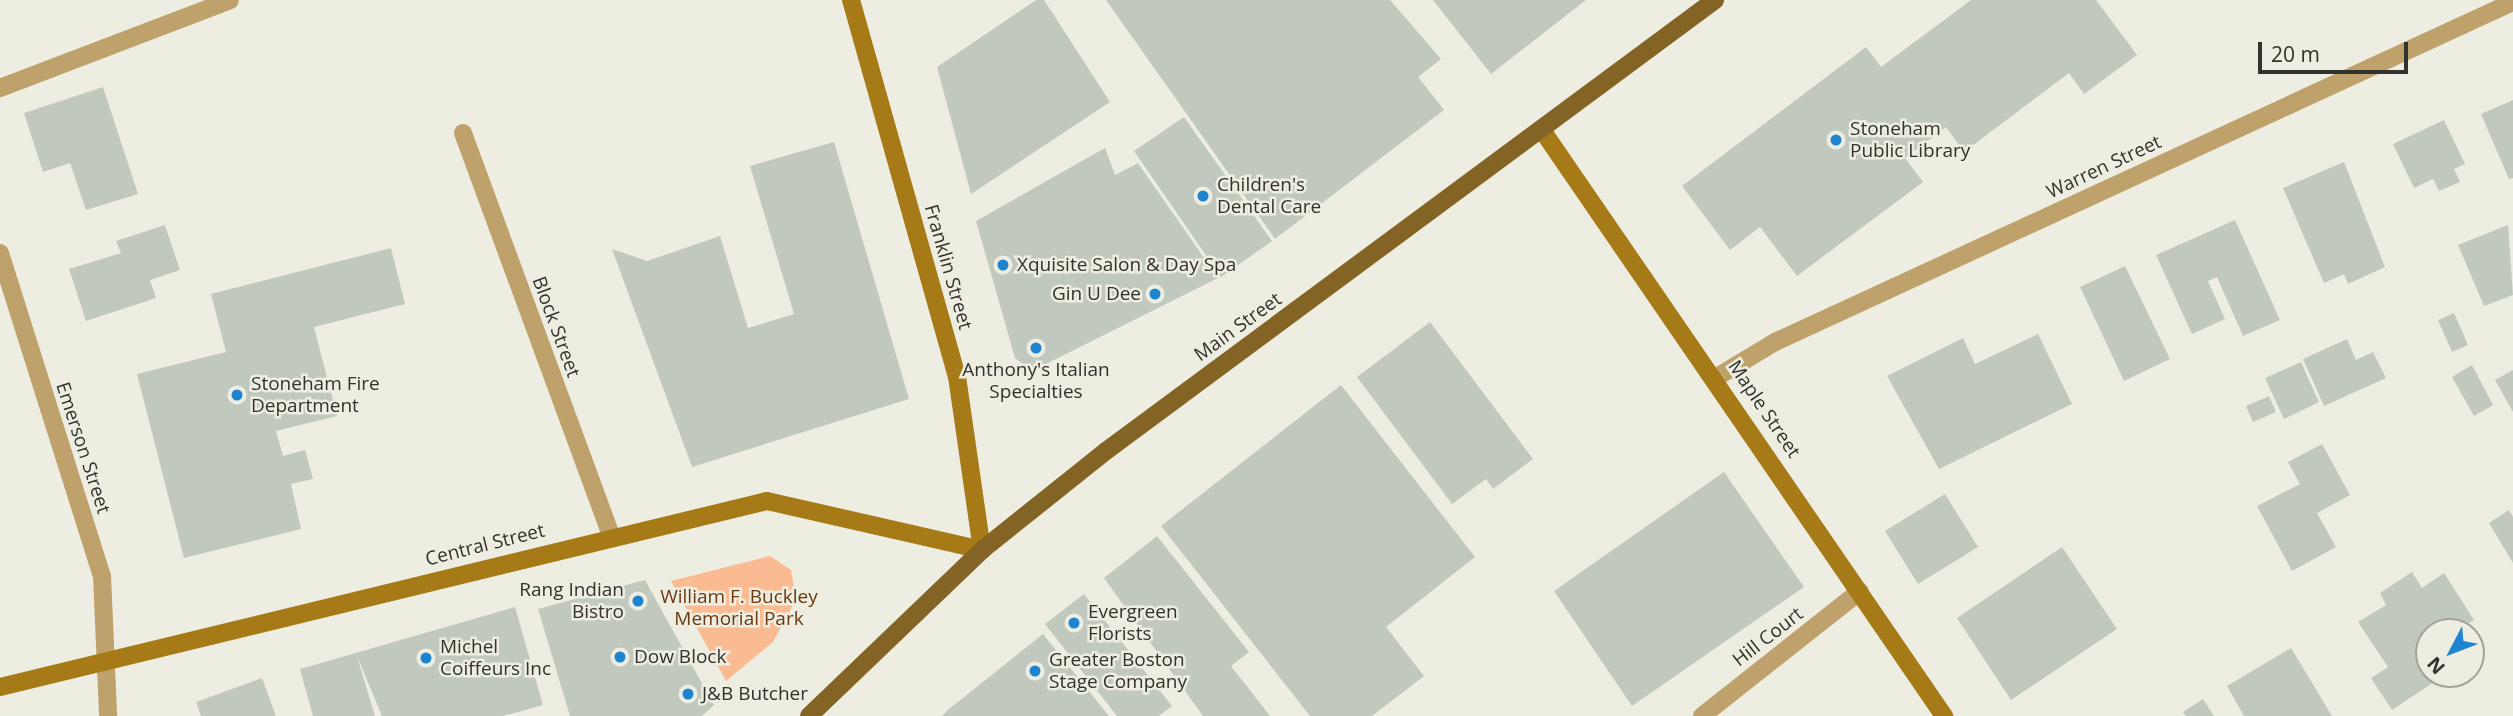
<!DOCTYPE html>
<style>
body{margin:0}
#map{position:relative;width:2513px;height:716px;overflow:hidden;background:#edeee1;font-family:"Open Sans",sans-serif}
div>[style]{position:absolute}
.green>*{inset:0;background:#fabb92}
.building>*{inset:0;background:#c1c9be}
.street>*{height:18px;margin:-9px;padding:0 9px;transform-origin:9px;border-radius:9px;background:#bea16b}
.secondary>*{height:18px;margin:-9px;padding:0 9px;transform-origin:9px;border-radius:9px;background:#a67a16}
.primary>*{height:18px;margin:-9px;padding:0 9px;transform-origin:9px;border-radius:9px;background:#846425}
.dots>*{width:19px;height:19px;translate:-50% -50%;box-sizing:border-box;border:4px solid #edeee1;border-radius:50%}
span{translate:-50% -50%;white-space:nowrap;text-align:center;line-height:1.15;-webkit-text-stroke:5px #edeee1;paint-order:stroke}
.poi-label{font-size:19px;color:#32322e}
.left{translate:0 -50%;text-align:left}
.right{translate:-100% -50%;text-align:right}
.street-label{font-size:19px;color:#32322e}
.park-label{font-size:19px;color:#6a3911}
.north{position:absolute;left:2415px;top:618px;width:70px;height:70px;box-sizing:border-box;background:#edeee1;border:2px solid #a2a399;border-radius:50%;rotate:228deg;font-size:19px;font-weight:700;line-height:28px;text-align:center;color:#32322e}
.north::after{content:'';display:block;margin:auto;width:24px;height:32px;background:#1f84cf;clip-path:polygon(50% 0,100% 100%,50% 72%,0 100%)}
.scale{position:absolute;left:2258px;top:42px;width:150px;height:32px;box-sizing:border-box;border:4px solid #32322e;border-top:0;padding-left:9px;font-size:21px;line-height:24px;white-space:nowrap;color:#32322e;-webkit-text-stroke:5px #edeee1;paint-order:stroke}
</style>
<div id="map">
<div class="green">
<i style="clip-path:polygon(770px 556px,791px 570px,796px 599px,773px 642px,726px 681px,671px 581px)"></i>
</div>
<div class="building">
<i style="clip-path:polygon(1036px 0,1044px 0,1110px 102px,971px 194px,937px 67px)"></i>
<i style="clip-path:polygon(1106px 0,1390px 0,1441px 59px,1418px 77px,1444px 110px,1275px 239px)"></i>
<i style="clip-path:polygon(1433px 0,1586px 0,1491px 74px)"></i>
<i style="clip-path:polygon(1971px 0,2096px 0,2137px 55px,2084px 94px,2069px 73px,1964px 152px,1946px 127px,1905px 158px,1923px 182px,1797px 276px,1760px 227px,1730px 250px,1682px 186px,1866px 47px,1881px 67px)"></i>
<i style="clip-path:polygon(103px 87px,138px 194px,86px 210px,70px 163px,43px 172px,24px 113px)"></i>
<i style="clip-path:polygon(2513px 100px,2513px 178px,2509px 179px,2481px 114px)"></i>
<i style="clip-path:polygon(1184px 117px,1272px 241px,1221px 277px,1134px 151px)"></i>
<i style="clip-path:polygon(2444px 120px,2465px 164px,2454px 169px,2460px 182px,2439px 191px,2433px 179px,2414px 188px,2393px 144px)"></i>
<i style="clip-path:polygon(834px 142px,909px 399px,692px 467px,612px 249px,647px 261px,720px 236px,748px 328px,794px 314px,750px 166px)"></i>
<i style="clip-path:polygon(1105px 148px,1115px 175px,1138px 163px,1218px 278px,1032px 371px,1015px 358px,976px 221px)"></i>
<i style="clip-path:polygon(2344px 162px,2385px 267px,2348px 284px,2344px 274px,2324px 283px,2283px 188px)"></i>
<i style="clip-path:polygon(2235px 220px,2280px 320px,2243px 336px,2217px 277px,2208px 281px,2225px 319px,2192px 334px,2156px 255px)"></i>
<i style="clip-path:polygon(165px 225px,180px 270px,150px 280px,156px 298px,86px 321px,69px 269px,121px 253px,116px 241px)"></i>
<i style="clip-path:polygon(2508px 225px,2513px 295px,2484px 306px,2458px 245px)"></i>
<i style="clip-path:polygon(391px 248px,405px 304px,314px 327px,337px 416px,276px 431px,283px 456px,305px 450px,313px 479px,291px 484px,301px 529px,184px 558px,137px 374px,226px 352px,211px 294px)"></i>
<i style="clip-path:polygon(2125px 266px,2170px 359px,2124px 381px,2080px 287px)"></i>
<i style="clip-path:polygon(2454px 313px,2468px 345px,2452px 352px,2438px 320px)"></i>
<i style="clip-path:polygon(1430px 322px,1533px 459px,1493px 489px,1486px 479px,1452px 504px,1357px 377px)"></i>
<i style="clip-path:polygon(2038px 334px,2072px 404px,1939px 469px,1887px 376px,1963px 338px,1975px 364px)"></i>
<i style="clip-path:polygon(2347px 339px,2356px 360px,2373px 352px,2386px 378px,2324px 406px,2303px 359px)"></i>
<i style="clip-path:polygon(2301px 362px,2319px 402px,2284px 419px,2265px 378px)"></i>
<i style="clip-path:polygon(2472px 365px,2493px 405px,2474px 416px,2452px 377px)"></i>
<i style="clip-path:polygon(2513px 370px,2513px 412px,2495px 380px)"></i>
<i style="clip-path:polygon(1341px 385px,1475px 557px,1386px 627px,1424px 676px,1372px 716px,1310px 716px,1161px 526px)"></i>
<i style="clip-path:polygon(2269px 396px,2276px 412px,2253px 422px,2246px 406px)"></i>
<i style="clip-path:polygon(2322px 444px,2350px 495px,2317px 513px,2336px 547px,2292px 571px,2257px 506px,2300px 484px,2288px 462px)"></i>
<i style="clip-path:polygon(1724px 472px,1804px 587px,1632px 706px,1554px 591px)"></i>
<i style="clip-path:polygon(1945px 494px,1978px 547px,1918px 584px,1885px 531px)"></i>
<i style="clip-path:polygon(2509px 510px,2513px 517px,2513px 563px,2489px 523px)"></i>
<i style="clip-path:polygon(1157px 536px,1249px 652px,1231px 666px,1270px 716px,1203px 716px,1104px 578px)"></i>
<i style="clip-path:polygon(2062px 547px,2117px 629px,2011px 700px,1957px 618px)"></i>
<i style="clip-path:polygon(2412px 572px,2422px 588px,2444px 573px,2474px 620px,2455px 632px,2429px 632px,2424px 652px,2429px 674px,2440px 678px,2392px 710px,2371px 678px,2388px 667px,2358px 622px,2386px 605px,2380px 593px)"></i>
<i style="clip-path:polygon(645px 580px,714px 705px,702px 716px,570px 716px,538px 609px)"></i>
<i style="clip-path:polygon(1084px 594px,1172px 706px,1159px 716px,1117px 716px,1045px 624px)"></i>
<i style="clip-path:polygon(515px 607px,543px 705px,503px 716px,382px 716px,357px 656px,375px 716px,313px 716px,300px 669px)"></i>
<i style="clip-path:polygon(1043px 634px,1109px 716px,942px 716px,949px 709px)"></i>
<i style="clip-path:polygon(2291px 648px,2332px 716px,2244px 716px,2227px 686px)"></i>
<i style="clip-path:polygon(262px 678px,276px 716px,201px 716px,196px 702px)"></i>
<i style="clip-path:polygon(2203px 699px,2214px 716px,2186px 716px,2183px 712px)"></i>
</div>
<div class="street">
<i style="left:0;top:88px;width:246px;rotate:-20.9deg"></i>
<i style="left:463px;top:133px;width:429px;rotate:69.8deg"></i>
<i style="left:0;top:253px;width:339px;rotate:72.5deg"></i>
<i style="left:102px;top:576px;width:140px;rotate:87.5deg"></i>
<i style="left:1717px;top:377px;width:68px;rotate:-31.1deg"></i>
<i style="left:1775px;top:342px;width:813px;rotate:-24.74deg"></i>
<i style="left:1702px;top:716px;width:201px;rotate:-38.3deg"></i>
</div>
<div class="secondary">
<i style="left:1542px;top:130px;width:711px;rotate:55.55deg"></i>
<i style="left:0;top:687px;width:789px;rotate:-13.63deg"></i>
<i style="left:767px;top:501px;width:221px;rotate:12.8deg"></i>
<i style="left:982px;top:550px;width:175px;rotate:-98.2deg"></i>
<i style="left:957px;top:377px;width:392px;rotate:-105.7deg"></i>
</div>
<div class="primary">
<i style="left:809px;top:716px;width:240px;rotate:-43.8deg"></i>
<i style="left:982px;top:550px;width:159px;rotate:-38.6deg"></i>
<i style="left:1106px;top:451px;width:758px;rotate:-36.52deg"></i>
</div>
<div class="dots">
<i style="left:1836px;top:140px;background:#1f84cf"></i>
<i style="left:1203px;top:196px;background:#1f84cf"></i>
<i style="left:1003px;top:265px;background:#1f84cf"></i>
<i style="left:1155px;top:294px;background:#1f84cf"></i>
<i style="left:1036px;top:348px;background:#1f84cf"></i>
<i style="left:237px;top:395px;background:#1f84cf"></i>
<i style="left:638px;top:601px;background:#1f84cf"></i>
<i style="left:1074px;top:623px;background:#1f84cf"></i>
<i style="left:620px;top:657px;background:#1f84cf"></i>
<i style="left:426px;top:658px;background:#1f84cf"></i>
<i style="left:1035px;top:671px;background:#1f84cf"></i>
<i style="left:688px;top:694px;background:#1f84cf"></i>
</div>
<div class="poi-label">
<span class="left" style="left:1850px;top:140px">Stoneham<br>Public Library</span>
<span class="left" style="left:1217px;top:196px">Children's<br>Dental Care</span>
<span class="left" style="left:1017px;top:265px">Xquisite Salon &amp; Day Spa</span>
<span class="right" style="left:1141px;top:294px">Gin U Dee</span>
<span style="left:1036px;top:381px">Anthony's Italian<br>Specialties</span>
<span class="left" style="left:251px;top:395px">Stoneham Fire<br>Department</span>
<span class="right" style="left:624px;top:601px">Rang Indian<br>Bistro</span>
<span class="left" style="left:1088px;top:623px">Evergreen<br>Florists</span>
<span class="left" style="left:440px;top:658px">Michel<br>Coiffeurs Inc</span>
<span class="left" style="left:634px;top:657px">Dow Block</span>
<span class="left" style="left:1049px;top:671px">Greater Boston<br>Stage Company</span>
<span class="left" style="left:702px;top:694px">J&amp;B Butcher</span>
</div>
<div class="street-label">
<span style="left:2104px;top:167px;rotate:-25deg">Warren Street</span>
<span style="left:948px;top:267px;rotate:74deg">Franklin Street</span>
<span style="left:556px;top:327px;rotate:70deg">Block Street</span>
<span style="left:1238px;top:327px;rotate:-36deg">Main Street</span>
<span style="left:1764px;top:409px;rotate:56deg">Maple Street</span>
<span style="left:83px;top:448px;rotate:72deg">Emerson Street</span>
<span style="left:485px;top:545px;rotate:-14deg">Central Street</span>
<span style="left:1768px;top:637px;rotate:-38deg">Hill Court</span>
</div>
<div class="park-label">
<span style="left:739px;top:608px">William F. Buckley<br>Memorial Park</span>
</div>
<div class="north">N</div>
<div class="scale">20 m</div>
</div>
